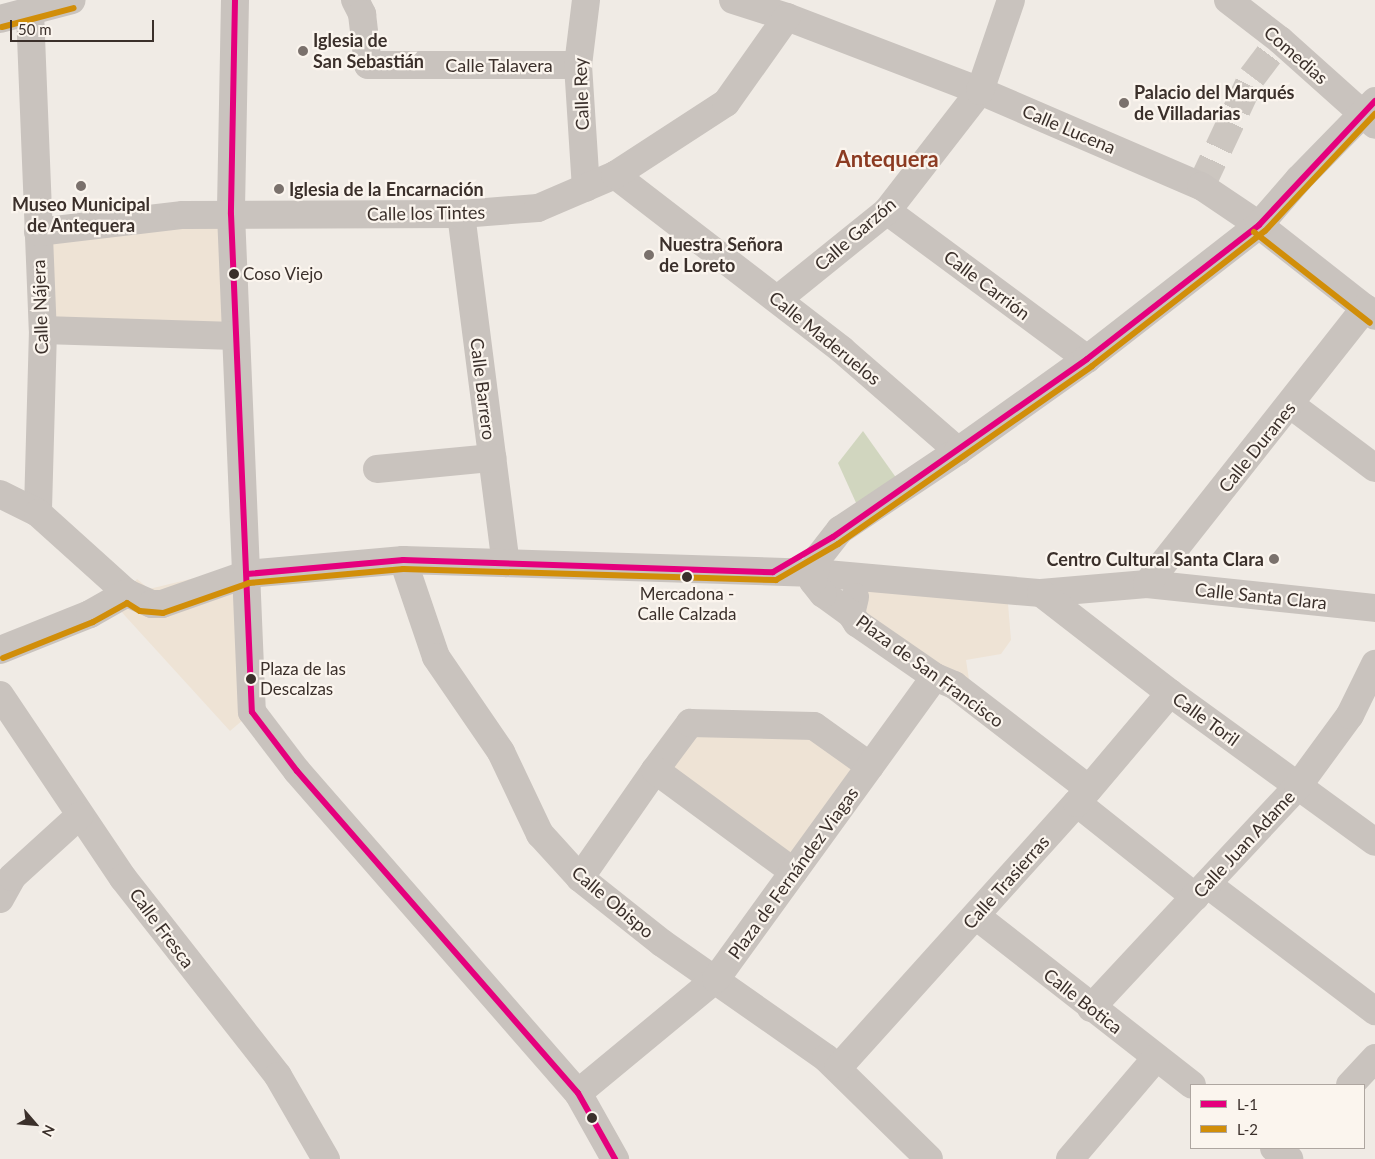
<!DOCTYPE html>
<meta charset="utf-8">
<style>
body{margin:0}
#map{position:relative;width:1375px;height:1159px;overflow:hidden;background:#f0ebe5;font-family:Lato,sans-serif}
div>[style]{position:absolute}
.green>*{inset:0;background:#d1d6bf}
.plaza>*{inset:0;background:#eee3d5}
.minor-tunnel>*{height:28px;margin-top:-14px;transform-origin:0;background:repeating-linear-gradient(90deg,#ccc6c0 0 28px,transparent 0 42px)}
.minor>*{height:28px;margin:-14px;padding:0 14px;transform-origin:14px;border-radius:14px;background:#c9c3be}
.bus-1>*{height:6px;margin:-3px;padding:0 3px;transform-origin:3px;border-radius:3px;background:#e5007d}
.bus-2>*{height:6px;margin:-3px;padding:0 3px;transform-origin:3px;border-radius:3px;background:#d18e09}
.dots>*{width:14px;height:14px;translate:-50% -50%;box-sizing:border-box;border:2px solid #fbf5ee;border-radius:50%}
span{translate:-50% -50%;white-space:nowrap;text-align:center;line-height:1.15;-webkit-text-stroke:4.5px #fbf5ee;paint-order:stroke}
.bus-label{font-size:17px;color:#3b302b}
.left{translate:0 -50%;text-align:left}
.poi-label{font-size:18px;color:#3b302b;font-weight:700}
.right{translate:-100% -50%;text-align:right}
.street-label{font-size:18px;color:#3b302b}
.district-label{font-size:22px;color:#8c3b22;font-weight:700}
.legend{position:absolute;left:1190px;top:1084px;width:175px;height:65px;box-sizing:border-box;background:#fbf5ee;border:1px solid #aea6a0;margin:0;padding:6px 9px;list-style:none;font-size:15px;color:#3b302b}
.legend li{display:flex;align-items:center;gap:10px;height:25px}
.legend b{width:25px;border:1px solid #aea6a0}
.north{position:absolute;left:10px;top:1099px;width:50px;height:50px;-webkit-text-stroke:4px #fbf5ee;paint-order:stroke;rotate:117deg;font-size:14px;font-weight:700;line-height:20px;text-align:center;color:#3b302b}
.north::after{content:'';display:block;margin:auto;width:18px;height:22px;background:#3b302b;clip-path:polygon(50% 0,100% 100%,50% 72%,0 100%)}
.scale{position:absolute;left:10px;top:20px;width:144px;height:22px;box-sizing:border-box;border:2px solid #3b302b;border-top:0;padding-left:6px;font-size:15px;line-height:18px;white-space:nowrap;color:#3b302b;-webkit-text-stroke:4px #fbf5ee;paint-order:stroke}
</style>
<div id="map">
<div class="green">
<i style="clip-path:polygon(863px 431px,902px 486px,862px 516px,838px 463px)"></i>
</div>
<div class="plaza">
<i style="clip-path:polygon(183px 215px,223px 222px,227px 326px,43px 330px,38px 247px)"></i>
<i style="clip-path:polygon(232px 569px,265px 701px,230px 731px,117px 607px,137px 579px,149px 589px)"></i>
<i style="clip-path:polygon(886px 579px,1007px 592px,1011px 640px,1001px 654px,966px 660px,970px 686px,860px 612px,862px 593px)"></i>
<i style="clip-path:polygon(690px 723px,814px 726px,870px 766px,794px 872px,655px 770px)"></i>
</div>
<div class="minor-tunnel">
<i style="left:1201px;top:186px;width:120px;rotate:-64.9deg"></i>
<i style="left:1252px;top:77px;width:46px;rotate:-52.9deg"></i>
</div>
<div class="minor">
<i style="left:235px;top:0;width:214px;rotate:91.1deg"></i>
<i style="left:231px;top:214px;width:498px;rotate:87.6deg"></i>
<i style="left:252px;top:712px;width:74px;rotate:52.7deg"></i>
<i style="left:297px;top:771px;width:427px;rotate:48.9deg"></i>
<i style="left:578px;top:1093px;width:76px;rotate:60.7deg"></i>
<i style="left:355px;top:0;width:16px;rotate:63deg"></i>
<i style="left:362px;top:14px;width:51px;rotate:83.3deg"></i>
<i style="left:368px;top:65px;width:210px"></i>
<i style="left:586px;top:0;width:65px;rotate:97deg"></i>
<i style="left:578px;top:65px;width:123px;rotate:86.3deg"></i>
<i style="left:733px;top:0;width:57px;rotate:17.5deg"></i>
<i style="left:787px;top:17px;width:207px;rotate:21deg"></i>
<i style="left:980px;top:91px;width:241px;rotate:23.3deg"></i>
<i style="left:1201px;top:186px;width:70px;rotate:33.9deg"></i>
<i style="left:1259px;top:225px;width:147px;rotate:38.1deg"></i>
<i style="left:1228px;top:0;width:66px;rotate:37.6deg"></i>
<i style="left:1280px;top:40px;width:127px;rotate:41.8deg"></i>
<i style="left:30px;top:12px;width:318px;rotate:87.7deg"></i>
<i style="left:43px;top:330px;width:183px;rotate:91.6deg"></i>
<i style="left:0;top:19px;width:74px;rotate:-14.8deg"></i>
<i style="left:615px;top:175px;width:287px;rotate:37.6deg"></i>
<i style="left:842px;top:350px;width:154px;rotate:41deg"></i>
<i style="left:887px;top:211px;width:249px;rotate:36.5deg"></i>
<i style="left:461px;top:214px;width:352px;rotate:82.7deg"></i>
<i style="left:38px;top:232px;width:146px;rotate:-6.7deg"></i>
<i style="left:183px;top:215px;width:278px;rotate:-0.2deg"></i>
<i style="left:461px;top:214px;width:77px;rotate:-4.5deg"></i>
<i style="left:538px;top:208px;width:84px;rotate:-23.2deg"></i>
<i style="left:615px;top:175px;width:132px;rotate:-33deg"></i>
<i style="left:726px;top:103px;width:105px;rotate:-54.7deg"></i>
<i style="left:778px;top:299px;width:140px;rotate:-38.9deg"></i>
<i style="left:887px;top:211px;width:152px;rotate:-52.2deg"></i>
<i style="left:980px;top:91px;width:96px;rotate:-71.2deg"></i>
<i style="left:43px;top:330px;width:192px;rotate:1.8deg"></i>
<i style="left:1291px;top:405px;width:105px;rotate:36.9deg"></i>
<i style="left:377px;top:469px;width:116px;rotate:-5.5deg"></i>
<i style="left:0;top:494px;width:42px;rotate:26.6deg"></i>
<i style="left:38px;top:513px;width:120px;rotate:42deg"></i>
<i style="left:127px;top:593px;width:27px;rotate:24deg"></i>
<i style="left:152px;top:604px;width:10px"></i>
<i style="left:162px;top:604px;width:90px;rotate:-19.4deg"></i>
<i style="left:247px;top:574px;width:157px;rotate:-5.1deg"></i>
<i style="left:403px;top:560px;width:412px;rotate:1.8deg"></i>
<i style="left:815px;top:573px;width:227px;rotate:5.1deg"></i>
<i style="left:1041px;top:593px;width:106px;rotate:-4.9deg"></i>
<i style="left:1147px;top:584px;width:229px;rotate:6deg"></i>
<i style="left:403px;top:560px;width:102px;rotate:71.2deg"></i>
<i style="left:436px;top:657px;width:115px;rotate:55.6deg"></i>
<i style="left:501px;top:752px;width:91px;rotate:64.6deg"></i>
<i style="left:540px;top:834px;width:59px;rotate:47.7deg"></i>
<i style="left:580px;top:878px;width:105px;rotate:38.4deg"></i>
<i style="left:662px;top:943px;width:200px;rotate:35deg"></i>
<i style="left:826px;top:1058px;width:144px;rotate:44.4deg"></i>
<i style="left:1147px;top:584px;width:352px;rotate:-51.7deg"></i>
<i style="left:1041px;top:593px;width:163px;rotate:37.8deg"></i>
<i style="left:1170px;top:693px;width:253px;rotate:36deg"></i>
<i style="left:855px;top:597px;width:17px;rotate:103deg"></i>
<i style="left:851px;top:614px;width:11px;rotate:56deg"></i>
<i style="left:857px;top:623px;width:95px;rotate:34.7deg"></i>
<i style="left:935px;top:677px;width:21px;rotate:23deg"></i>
<i style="left:954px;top:685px;width:170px;rotate:37.6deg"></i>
<i style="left:851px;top:614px;width:34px;rotate:-144deg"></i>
<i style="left:823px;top:594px;width:16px;rotate:-128deg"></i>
<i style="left:813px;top:581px;width:24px;rotate:-78deg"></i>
<i style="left:818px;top:558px;width:36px;rotate:-52deg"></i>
<i style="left:840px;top:530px;width:142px;rotate:-33.8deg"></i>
<i style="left:958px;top:451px;width:158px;rotate:-35.5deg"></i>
<i style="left:1087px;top:359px;width:218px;rotate:-37.9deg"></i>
<i style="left:1259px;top:225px;width:61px;rotate:-49deg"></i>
<i style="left:1299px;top:179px;width:109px;rotate:-45.7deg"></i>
<i style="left:0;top:650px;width:97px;rotate:-21.8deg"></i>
<i style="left:90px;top:614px;width:43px;rotate:-29.6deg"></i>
<i style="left:0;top:695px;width:220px;rotate:56.1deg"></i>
<i style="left:123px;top:878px;width:251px;rotate:51.9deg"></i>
<i style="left:278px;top:1076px;width:96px;rotate:60deg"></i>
<i style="left:655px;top:770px;width:59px;rotate:-53.3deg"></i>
<i style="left:690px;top:723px;width:124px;rotate:1.4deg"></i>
<i style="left:814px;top:726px;width:69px;rotate:35.5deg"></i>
<i style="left:1077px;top:803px;width:151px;rotate:38.5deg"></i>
<i style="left:580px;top:878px;width:131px;rotate:-55.2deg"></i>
<i style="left:655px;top:770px;width:172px;rotate:36.3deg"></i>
<i style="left:1207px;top:884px;width:211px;rotate:37.1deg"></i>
<i style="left:0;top:899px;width:25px;rotate:-61deg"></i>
<i style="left:12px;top:877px;width:91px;rotate:-42.3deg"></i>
<i style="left:976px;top:916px;width:274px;rotate:38deg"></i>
<i style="left:1091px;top:1008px;width:304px;rotate:-47deg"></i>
<i style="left:1298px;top:786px;width:88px;rotate:-53.8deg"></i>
<i style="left:1350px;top:715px;width:57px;rotate:-63.9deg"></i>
<i style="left:838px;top:1068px;width:357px;rotate:-48deg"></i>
<i style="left:1077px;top:803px;width:144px;rotate:-49.8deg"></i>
<i style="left:1350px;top:1085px;width:37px;rotate:-47deg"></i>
<i style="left:578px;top:1093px;width:179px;rotate:-39.6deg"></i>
<i style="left:716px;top:979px;width:373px;rotate:-54.1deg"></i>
<i style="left:1274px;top:1148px;width:19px;rotate:36deg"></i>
<i style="left:1070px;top:1159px;width:133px;rotate:-49.6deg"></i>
</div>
<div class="bus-1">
<i style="left:235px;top:0;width:214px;rotate:91.1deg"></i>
<i style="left:231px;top:214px;width:498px;rotate:87.6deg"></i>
<i style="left:252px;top:712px;width:74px;rotate:52.7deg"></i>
<i style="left:297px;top:771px;width:427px;rotate:48.9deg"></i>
<i style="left:578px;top:1093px;width:76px;rotate:60.7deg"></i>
<i style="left:247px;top:574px;width:157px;rotate:-5.1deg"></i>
<i style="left:403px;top:560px;width:370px;rotate:1.9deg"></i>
<i style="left:773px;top:572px;width:69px;rotate:-30.3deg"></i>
<i style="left:833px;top:537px;width:310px;rotate:-35deg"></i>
<i style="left:1087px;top:359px;width:218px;rotate:-37.9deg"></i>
<i style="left:1259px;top:225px;width:170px;rotate:-46.9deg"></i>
</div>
<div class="bus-2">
<i style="left:2px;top:27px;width:74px;rotate:-14.8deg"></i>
<i style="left:1254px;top:232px;width:147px;rotate:38.1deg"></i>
<i style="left:3px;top:658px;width:97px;rotate:-21.8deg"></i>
<i style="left:93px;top:622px;width:39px;rotate:-29deg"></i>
<i style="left:127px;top:603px;width:15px;rotate:32deg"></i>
<i style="left:140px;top:611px;width:23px;rotate:5deg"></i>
<i style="left:163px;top:613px;width:91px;rotate:-19.2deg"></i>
<i style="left:249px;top:583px;width:155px;rotate:-5.2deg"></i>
<i style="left:403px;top:569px;width:373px;rotate:1.7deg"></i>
<i style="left:776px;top:580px;width:72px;rotate:-30.1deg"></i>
<i style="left:838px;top:544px;width:310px;rotate:-35deg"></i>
<i style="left:1092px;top:366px;width:219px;rotate:-38deg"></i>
<i style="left:1265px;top:231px;width:161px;rotate:-46.8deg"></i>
</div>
<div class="dots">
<i style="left:303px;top:51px;background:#7a716c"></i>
<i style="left:1124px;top:103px;background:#7a716c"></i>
<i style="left:81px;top:186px;background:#7a716c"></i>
<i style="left:279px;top:189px;background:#7a716c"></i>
<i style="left:649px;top:255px;background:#7a716c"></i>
<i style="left:234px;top:274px;background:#3b302b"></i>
<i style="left:1274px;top:559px;background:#7a716c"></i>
<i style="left:687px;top:577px;background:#3b302b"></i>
<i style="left:251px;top:679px;background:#3b302b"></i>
<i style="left:592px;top:1118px;background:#3b302b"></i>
</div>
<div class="bus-label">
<span class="left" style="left:243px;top:274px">Coso Viejo</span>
<span style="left:687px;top:604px">Mercadona -<br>Calle Calzada</span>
<span class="left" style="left:260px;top:679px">Plaza de las<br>Descalzas</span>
</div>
<div class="poi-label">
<span class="left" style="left:313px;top:51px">Iglesia de<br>San Sebastián</span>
<span class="left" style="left:1134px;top:103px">Palacio del Marqués<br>de Villadarias</span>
<span class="left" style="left:289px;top:189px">Iglesia de la Encarnación</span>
<span style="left:81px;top:215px">Museo Municipal<br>de Antequera</span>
<span class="left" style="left:659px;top:255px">Nuestra Señora<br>de Loreto</span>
<span class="right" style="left:1264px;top:559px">Centro Cultural Santa Clara</span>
</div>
<div class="street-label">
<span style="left:1296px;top:55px;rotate:41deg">Comedias</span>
<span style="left:499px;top:65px">Calle Talavera</span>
<span style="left:581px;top:94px;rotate:-92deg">Calle Rey</span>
<span style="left:1069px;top:129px;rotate:23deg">Calle Lucena</span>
<span style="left:426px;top:213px;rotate:-1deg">Calle los Tintes</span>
<span style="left:855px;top:234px;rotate:-41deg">Calle Garzón</span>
<span style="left:987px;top:285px;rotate:37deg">Calle Carrión</span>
<span style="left:40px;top:307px;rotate:-92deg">Calle Nájera</span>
<span style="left:825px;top:338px;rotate:39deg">Calle Maderuelos</span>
<span style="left:483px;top:389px;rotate:83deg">Calle Barrero</span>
<span style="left:1257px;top:447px;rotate:-51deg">Calle Duranes</span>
<span style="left:1261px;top:596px;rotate:6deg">Calle Santa Clara</span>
<span style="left:930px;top:671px;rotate:36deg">Plaza de San Francisco</span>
<span style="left:1206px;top:719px;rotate:36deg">Calle Toril</span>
<span style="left:1244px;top:844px;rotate:-47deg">Calle Juan Adame</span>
<span style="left:793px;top:873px;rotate:-54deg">Plaza de Fernández Viagas</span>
<span style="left:1006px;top:882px;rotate:-48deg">Calle Trasierras</span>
<span style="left:613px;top:902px;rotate:40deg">Calle Obispo</span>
<span style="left:162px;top:928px;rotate:53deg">Calle Fresca</span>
<span style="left:1083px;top:1001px;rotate:38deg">Calle Botica</span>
</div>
<div class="district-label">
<span style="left:887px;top:159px">Antequera</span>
</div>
<ul class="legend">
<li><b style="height:6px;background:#e5007d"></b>L-1</li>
<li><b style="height:6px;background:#d18e09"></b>L-2</li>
</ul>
<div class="north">N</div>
<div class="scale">50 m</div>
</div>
